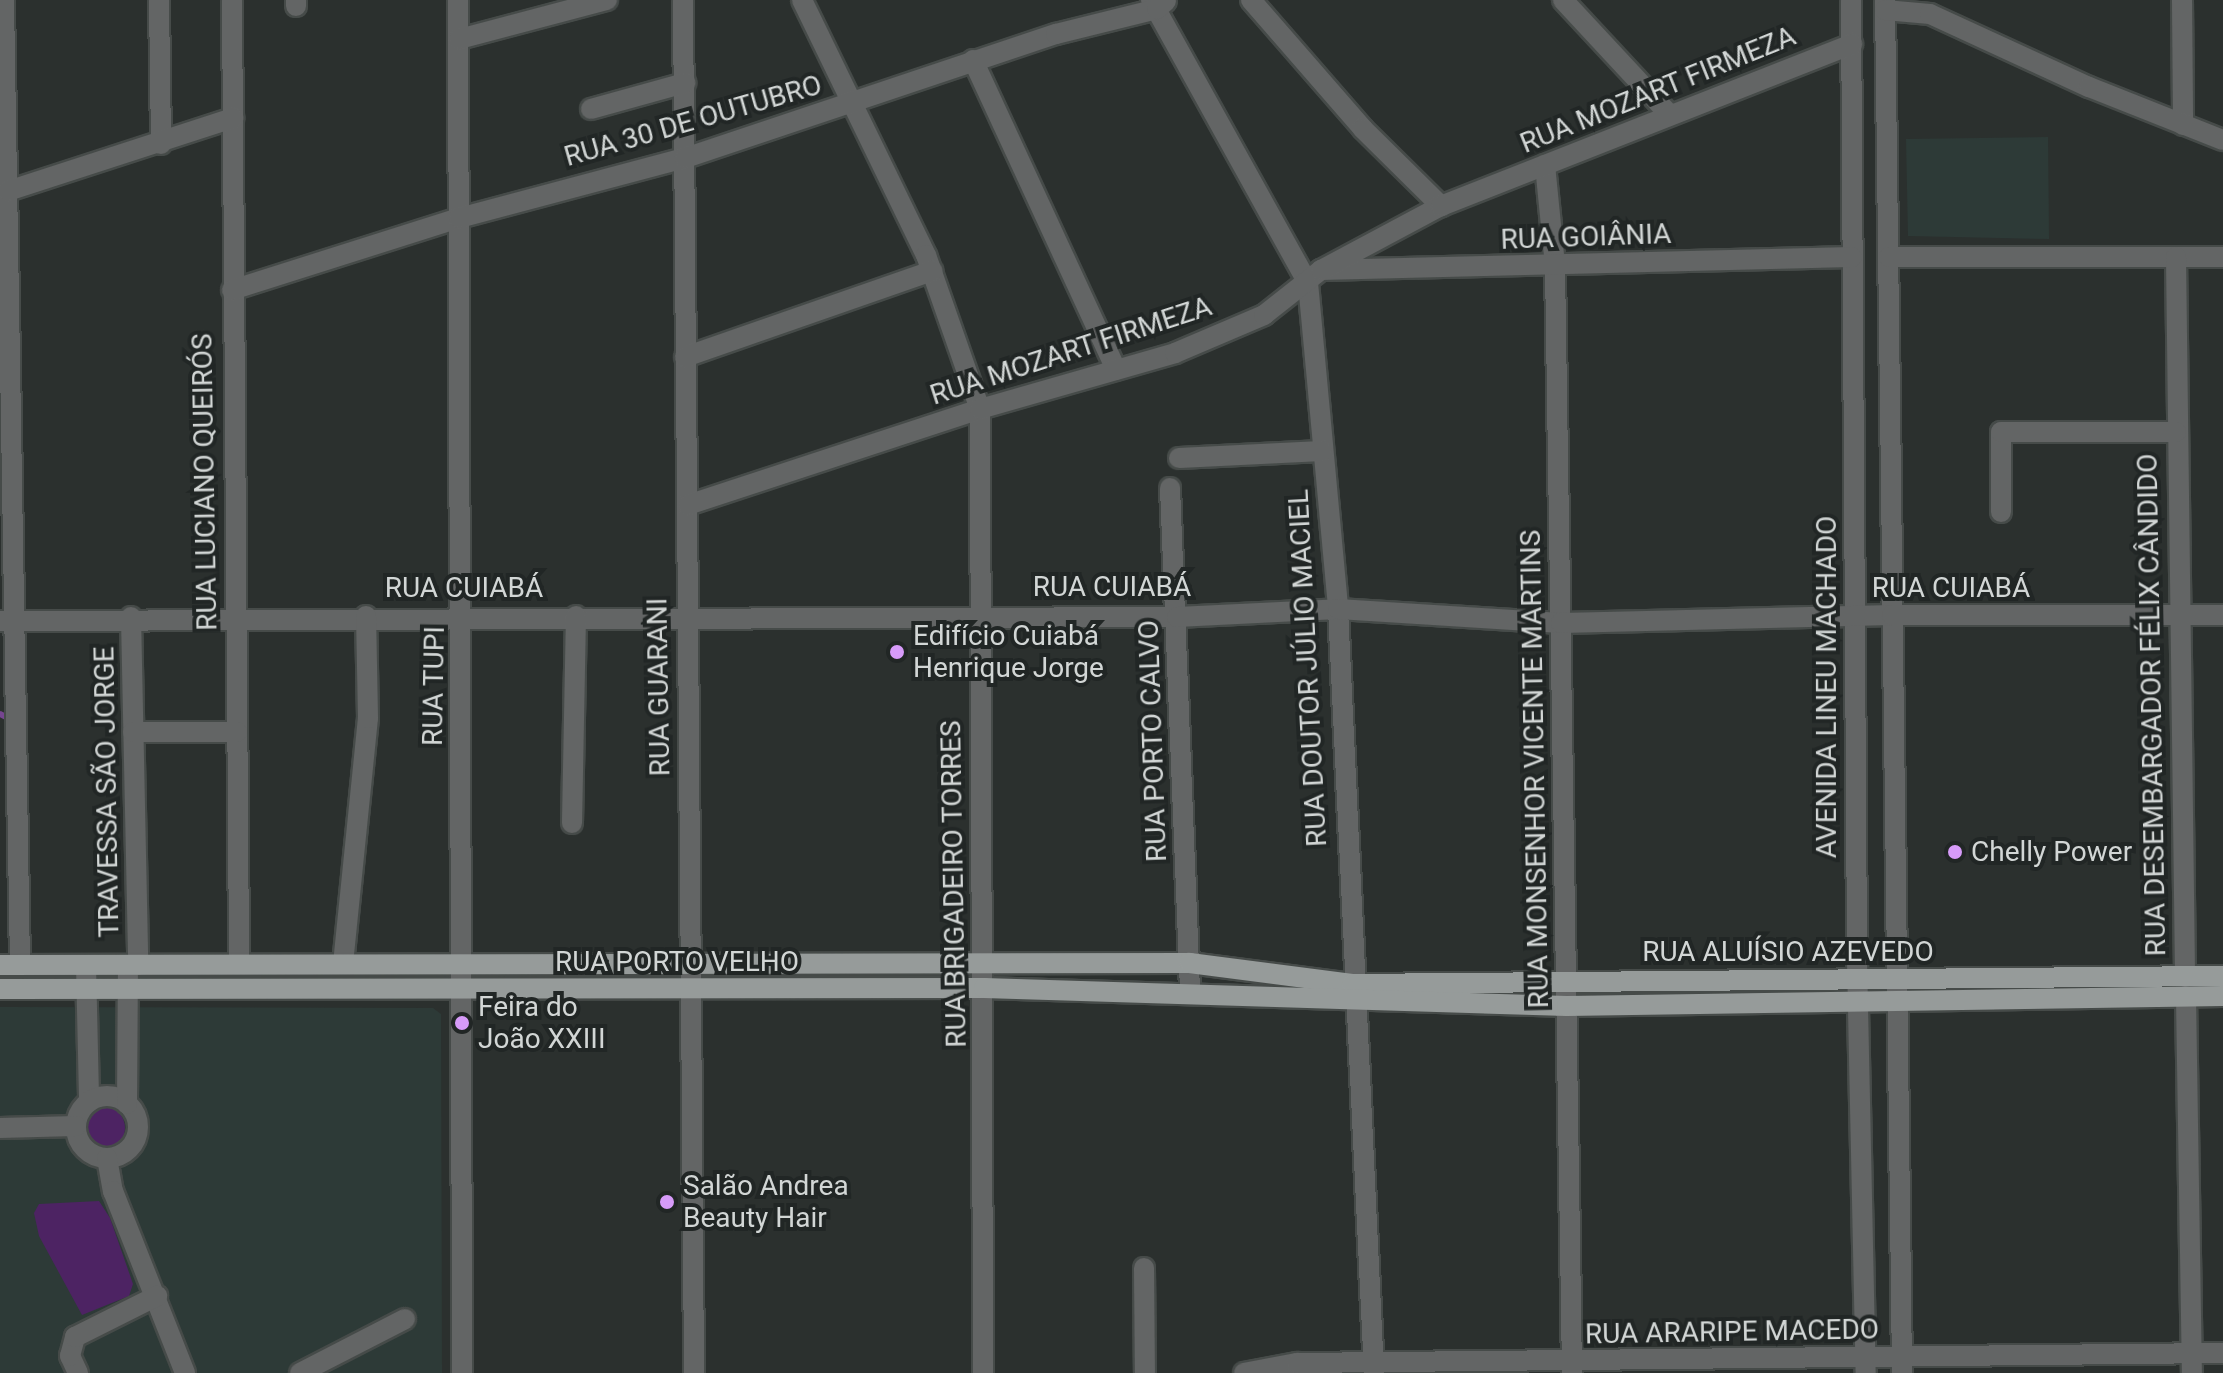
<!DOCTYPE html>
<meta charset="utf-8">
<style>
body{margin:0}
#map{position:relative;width:2223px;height:1373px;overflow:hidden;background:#2b302e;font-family:Roboto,sans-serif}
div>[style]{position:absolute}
.built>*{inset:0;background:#2d3a37}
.green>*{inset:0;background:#4d2363}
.round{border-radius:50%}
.stream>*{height:6px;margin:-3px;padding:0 3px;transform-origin:3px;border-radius:3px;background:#764590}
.roads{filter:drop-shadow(2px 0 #464b49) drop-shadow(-2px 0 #464b49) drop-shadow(0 2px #464b49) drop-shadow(0 -2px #464b49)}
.minor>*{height:20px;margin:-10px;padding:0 10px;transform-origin:10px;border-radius:10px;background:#636565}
.minor>.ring{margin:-10px;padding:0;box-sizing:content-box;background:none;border:20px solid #636565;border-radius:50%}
.major>*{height:20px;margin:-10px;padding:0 10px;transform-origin:10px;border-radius:10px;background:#969b9a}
.dots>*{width:22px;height:22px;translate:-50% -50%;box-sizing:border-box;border:4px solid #212625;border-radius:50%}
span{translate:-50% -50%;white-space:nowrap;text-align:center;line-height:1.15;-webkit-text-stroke:8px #212625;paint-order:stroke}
.street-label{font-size:28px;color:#d2d6d5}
.poi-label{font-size:28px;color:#d2d6d5}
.left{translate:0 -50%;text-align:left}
</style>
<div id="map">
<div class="built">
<i style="clip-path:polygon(2048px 137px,2049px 239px,1908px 236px,1906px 139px)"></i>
<i style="clip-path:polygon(0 1007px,433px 1008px,441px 1014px,442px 1373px,0 1373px)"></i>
</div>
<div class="green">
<i class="round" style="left:81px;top:1106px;width:44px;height:44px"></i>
<i style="clip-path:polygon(99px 1201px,110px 1218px,133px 1284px,129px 1296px,82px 1315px,39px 1236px,34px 1213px,39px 1204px)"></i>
</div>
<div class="stream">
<i style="left:0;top:714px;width:9px;rotate:27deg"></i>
</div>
<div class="roads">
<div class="minor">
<i style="left:4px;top:0;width:965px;rotate:89.05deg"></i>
<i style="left:159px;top:0;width:144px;rotate:89.2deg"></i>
<i style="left:232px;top:0;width:964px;rotate:89.58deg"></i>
<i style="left:296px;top:0;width:6px;rotate:90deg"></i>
<i style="left:458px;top:0;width:1373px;rotate:89.83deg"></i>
<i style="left:683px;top:0;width:1373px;rotate:89.54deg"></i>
<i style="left:802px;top:0;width:284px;rotate:64.1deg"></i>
<i style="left:926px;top:255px;width:163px;rotate:70.7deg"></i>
<i style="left:980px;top:409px;width:964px;rotate:89.82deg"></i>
<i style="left:1151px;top:0;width:324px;rotate:61deg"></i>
<i style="left:1308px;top:283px;width:327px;rotate:84.7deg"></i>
<i style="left:1338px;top:609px;width:765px;rotate:87.3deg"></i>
<i style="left:1251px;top:0;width:171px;rotate:49deg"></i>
<i style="left:1363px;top:129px;width:110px;rotate:44.6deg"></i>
<i style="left:1563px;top:0;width:154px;rotate:47.1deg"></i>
<i style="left:1851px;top:0;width:960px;rotate:89.64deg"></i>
<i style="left:1857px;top:960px;width:413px;rotate:88.8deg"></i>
<i style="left:1885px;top:0;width:1373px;rotate:89.29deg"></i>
<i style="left:2182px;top:0;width:125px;rotate:89.5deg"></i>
<i style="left:1885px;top:10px;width:45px;rotate:5.1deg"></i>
<i style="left:1930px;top:14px;width:175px;rotate:24.7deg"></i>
<i style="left:2089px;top:87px;width:144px;rotate:21.6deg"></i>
<i style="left:459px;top:39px;width:153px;rotate:-14.8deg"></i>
<i style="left:973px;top:60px;width:341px;rotate:65.2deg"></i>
<i style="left:591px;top:109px;width:98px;rotate:-15.5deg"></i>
<i style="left:1545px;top:165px;width:101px;rotate:84.3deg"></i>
<i style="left:1555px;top:266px;width:1107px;rotate:89.12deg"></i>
<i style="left:8px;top:191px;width:237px;rotate:-18deg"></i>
<i style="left:1889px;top:257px;width:334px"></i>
<i style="left:2176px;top:257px;width:720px;rotate:89.28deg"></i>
<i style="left:1321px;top:270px;width:531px;rotate:-1.4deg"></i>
<i style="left:232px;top:290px;width:238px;rotate:-17.6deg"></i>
<i style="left:459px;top:218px;width:234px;rotate:-14.9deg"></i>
<i style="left:685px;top:158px;width:391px;rotate:-18.5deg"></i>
<i style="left:1056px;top:34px;width:104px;rotate:-13.9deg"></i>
<i style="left:1157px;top:9px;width:12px;rotate:-42deg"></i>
<i style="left:685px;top:357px;width:262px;rotate:-19.2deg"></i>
<i style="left:1179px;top:458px;width:143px;rotate:-2.8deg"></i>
<i style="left:1170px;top:488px;width:503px;rotate:87.72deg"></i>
<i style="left:688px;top:505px;width:307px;rotate:-18.2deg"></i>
<i style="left:980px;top:409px;width:203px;rotate:-16deg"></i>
<i style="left:1175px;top:353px;width:97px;rotate:-23.1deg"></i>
<i style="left:1264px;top:315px;width:73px;rotate:-38.3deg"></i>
<i style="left:1321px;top:270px;width:136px;rotate:-28.1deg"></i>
<i style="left:1441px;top:206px;width:442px;rotate:-21.5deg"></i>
<i style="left:2001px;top:512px;width:80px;rotate:-90deg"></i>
<i style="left:2001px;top:432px;width:175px"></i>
<i style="left:131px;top:617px;width:348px;rotate:88.8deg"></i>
<i style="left:0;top:621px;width:1177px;rotate:-0.19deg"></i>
<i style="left:1177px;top:617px;width:161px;rotate:-2.8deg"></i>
<i style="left:1338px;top:609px;width:223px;rotate:3.6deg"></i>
<i style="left:1561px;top:623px;width:331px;rotate:-1.4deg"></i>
<i style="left:1892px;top:615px;width:331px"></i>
<i style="left:133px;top:732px;width:104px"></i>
<i style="left:572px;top:823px;width:207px;rotate:-88.9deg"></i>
<i style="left:343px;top:964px;width:247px;rotate:-84.2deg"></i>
<i style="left:368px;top:718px;width:102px;rotate:-91.1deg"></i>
<i style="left:86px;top:965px;width:137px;rotate:88.7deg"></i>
<i style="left:2186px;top:997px;width:376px;rotate:89.1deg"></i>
<i class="ring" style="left:76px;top:1096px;width:42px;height:42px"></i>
<i style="left:127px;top:1104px;width:139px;rotate:-89.6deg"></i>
<i style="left:0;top:1128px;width:76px;rotate:-1.5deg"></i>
<i style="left:107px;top:1158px;width:34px;rotate:80deg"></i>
<i style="left:113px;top:1191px;width:196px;rotate:68.4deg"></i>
<i style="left:1144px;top:1268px;width:105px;rotate:89.5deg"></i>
<i style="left:78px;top:1373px;width:19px;rotate:-115deg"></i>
<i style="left:70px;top:1356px;width:20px;rotate:-75deg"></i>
<i style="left:75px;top:1337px;width:92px;rotate:-26.6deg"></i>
<i style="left:300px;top:1373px;width:118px;rotate:-27.2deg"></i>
<i style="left:1244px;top:1373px;width:54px;rotate:-10.7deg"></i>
<i style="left:1297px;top:1363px;width:926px;rotate:-0.62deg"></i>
</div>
<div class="major">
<i style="left:0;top:965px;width:1190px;rotate:-0.1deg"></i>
<i style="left:1190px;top:963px;width:163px;rotate:7.4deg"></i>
<i style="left:1352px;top:984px;width:871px;rotate:-0.53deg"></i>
<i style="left:0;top:989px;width:984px;rotate:-0.06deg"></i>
<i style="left:984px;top:988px;width:583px;rotate:1.77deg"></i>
<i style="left:1567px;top:1006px;width:656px;rotate:-0.87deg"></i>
</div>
</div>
<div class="dots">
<i style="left:897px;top:652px;background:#d79bf9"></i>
<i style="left:1955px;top:852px;background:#d79bf9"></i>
<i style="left:462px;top:1023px;background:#d79bf9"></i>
<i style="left:667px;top:1202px;background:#d79bf9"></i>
</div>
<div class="street-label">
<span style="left:1658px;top:90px;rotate:-22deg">RUA MOZART FIRMEZA</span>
<span style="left:693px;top:121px;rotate:-16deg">RUA 30 DE OUTUBRO</span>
<span style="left:1586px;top:237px;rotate:-2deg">RUA GOIÂNIA</span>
<span style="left:1071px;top:351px;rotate:-18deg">RUA MOZART FIRMEZA</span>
<span style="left:205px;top:482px;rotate:-91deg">RUA LUCIANO QUEIRÓS</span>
<span style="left:1112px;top:587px">RUA CUIABÁ</span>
<span style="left:464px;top:588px">RUA CUIABÁ</span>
<span style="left:1951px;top:588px">RUA CUIABÁ</span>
<span style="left:1308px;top:668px;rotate:-93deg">RUA DOUTOR JÚLIO MACIEL</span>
<span style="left:434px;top:686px;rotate:-89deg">RUA TUPI</span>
<span style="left:659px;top:687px;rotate:-91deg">RUA GUARANI</span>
<span style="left:1827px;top:687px;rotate:-90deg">AVENIDA LINEU MACHADO</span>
<span style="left:2152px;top:705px;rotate:-91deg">RUA DESEMBARGADOR FÉLIX CÂNDIDO</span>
<span style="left:1153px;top:741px;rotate:-92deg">RUA PORTO CALVO</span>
<span style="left:1535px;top:769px;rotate:-91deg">RUA MONSENHOR VICENTE MARTINS</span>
<span style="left:107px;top:792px;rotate:-91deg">TRAVESSA SÃO JORGE</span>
<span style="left:954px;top:884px;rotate:-91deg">RUA BRIGADEIRO TORRES</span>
<span style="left:1788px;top:952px">RUA ALUÍSIO AZEVEDO</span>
<span style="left:677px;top:962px">RUA PORTO VELHO</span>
<span style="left:1732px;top:1332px;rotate:-1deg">RUA ARARIPE MACEDO</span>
</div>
<div class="poi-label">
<span class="left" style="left:913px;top:652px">Edifício Cuiabá<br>Henrique Jorge</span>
<span class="left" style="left:1971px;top:852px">Chelly Power</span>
<span class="left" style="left:478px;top:1023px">Feira do<br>João XXIII</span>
<span class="left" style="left:683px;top:1202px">Salão Andrea<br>Beauty Hair</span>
</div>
</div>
